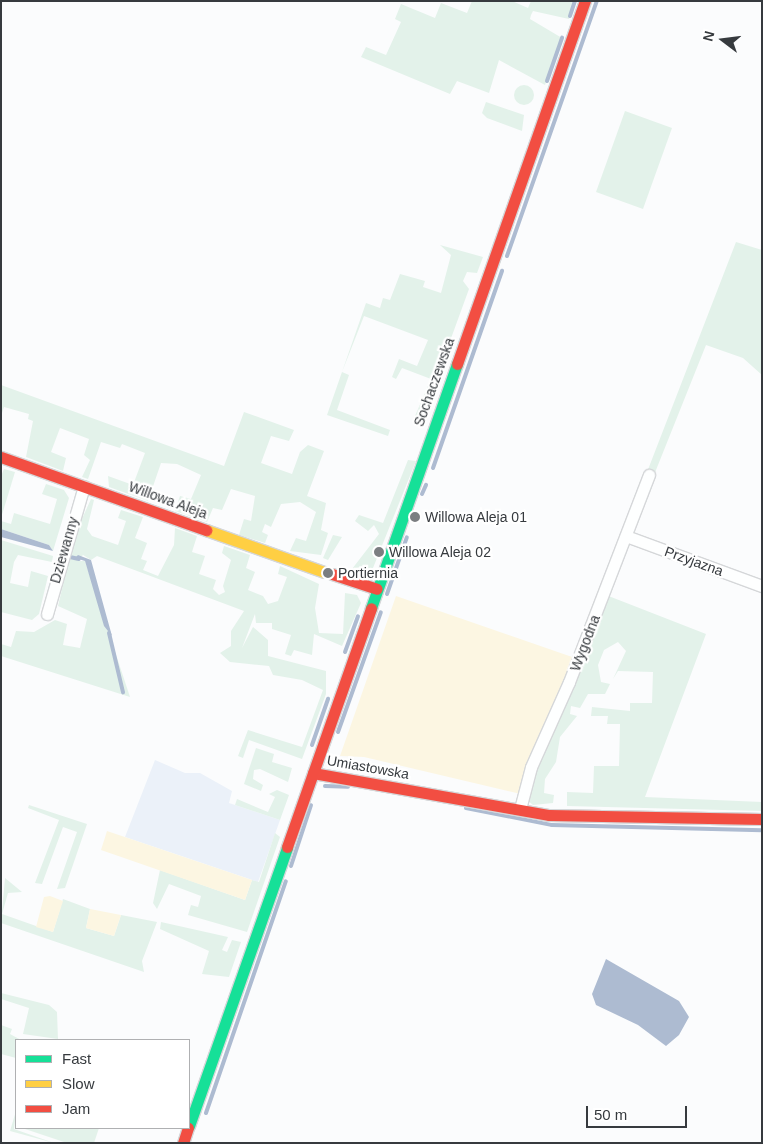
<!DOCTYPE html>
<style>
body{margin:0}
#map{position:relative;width:763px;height:1144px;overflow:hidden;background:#fbfcfd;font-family:Arial,sans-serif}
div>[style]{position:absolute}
.built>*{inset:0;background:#ebf1f9}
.green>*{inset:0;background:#e3f2ea}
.round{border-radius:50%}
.sand>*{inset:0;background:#fcf6e2}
.water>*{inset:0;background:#adbbd1}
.stream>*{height:4px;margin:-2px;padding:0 2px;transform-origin:2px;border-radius:2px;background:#adbbd1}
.roads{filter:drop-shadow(1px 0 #d5d7d9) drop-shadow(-1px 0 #d5d7d9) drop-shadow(0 1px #d5d7d9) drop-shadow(0 -1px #d5d7d9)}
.street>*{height:11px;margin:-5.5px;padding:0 5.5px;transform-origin:5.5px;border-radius:5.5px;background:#feffff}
.fast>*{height:11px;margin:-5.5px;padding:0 5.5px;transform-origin:5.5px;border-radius:5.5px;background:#16e098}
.slow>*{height:11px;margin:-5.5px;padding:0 5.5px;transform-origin:5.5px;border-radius:5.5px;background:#ffcf43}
.jam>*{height:11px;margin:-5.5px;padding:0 5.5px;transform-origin:5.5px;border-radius:5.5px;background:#f24e42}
.dots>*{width:14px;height:14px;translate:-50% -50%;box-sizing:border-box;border:2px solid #fff;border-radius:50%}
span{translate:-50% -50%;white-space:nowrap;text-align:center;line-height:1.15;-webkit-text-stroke:4.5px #fff;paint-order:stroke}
.street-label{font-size:14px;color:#363a3e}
.poi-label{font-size:14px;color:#363a3e}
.left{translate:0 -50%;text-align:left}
.frame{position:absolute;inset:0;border:2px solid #363a3e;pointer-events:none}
.legend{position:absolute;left:15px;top:1039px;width:175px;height:90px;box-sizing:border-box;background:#fff;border:1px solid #afb0b2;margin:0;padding:6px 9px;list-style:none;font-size:15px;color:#363a3e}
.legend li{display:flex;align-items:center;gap:10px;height:25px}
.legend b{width:25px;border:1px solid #afb0b2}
.north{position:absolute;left:698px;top:15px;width:50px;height:50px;-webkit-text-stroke:4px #fff;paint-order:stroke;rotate:285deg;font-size:14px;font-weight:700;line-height:20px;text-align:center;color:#363a3e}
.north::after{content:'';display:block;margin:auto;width:18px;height:22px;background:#363a3e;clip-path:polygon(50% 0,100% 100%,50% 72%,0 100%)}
.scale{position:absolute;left:586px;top:1106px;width:101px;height:22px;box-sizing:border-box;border:2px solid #363a3e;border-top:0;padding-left:6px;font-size:15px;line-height:18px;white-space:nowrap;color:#363a3e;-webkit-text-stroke:4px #fff;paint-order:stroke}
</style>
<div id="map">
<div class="built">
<i style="clip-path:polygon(155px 760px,185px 773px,200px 773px,232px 791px,229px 803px,280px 820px,258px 882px,125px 837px)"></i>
</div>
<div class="green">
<i style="clip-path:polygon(472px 1px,512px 1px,528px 8px,531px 1px,577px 1px,569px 19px,533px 11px,531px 15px,530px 19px,562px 38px,545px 85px,499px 60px,489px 93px,457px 81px,450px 94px,361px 57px,366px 47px,386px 55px,401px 22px,395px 19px,401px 4px,435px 18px,441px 3px,467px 13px)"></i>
<i class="round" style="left:514px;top:85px;width:20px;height:20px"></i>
<i style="clip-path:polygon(486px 102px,524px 115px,522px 131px,487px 118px,482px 113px)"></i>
<i style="clip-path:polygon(625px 111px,672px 128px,643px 209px,596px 192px)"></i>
<i style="clip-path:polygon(736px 242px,762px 250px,762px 375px,743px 358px,706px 345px,606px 595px,706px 634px,645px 797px,762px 802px,762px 811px,567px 806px,567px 792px,593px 793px,594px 766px,619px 766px,620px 724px,607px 724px,608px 716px,591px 716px,592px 707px,630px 711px,630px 703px,652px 703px,653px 672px,618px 671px,613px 679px,626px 651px,618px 642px,604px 650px,598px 665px,601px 682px,610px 684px,605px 694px,588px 694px,580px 708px,571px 706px,570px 714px,577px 716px,560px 737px,556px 762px,545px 779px,544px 793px,554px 795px,553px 803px,533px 805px,527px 800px,533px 767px)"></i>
<i style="clip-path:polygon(440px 245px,483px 257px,477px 273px,467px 272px,463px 281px,469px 289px,422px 418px,415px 416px,431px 379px,402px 368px,396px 379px,392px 377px,399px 359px,417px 366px,428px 340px,364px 316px,342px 372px,349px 375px,337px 410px,390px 430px,388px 436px,327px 415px,366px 303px,380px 308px,383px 298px,390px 300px,400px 274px,425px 281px,423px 287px,441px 293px,451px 255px)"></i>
<i style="clip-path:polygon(1px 385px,224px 466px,244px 412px,294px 430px,289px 441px,271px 436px,261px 463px,292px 474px,300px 452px,308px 445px,324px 451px,307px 496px,326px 503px,321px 530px,328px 533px,321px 555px,290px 551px,296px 538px,306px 541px,316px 512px,300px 502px,281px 504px,271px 527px,265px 524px,262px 532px,268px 535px,265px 543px,239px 535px,244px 519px,251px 521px,255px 496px,231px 489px,222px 510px,213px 508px,207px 522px,175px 511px,180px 496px,191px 499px,201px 475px,177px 464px,161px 463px,148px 501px,109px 487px,108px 476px,133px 485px,145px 453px,122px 444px,120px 448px,101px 442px,88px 479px,82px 477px,90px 460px,84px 455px,89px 439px,60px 428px,51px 452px,66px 458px,63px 471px,26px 457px,33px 421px,28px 419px,29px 414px,4px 407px,1px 416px)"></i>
<i style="clip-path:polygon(408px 460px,416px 461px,373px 568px,365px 573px,356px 572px,352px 569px,379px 534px,374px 525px,368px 531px,355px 521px,359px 515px,383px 523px)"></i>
<i style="clip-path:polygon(4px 469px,15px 472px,1px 518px,1px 476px)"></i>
<i style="clip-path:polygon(46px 484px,64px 490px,69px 498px,53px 551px,49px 545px,1px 529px,1px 521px,11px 524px,14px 513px,50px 524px,57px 499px,42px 494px)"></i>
<i style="clip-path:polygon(91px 499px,94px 500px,87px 529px,92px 536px,118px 545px,126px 521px,118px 518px,121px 510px,143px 517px,135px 538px,147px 543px,141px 559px,147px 561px,143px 570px,158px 576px,174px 545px,175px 528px,197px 536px,192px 552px,205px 556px,199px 574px,216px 580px,213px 589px,219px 595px,225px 592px,223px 586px,231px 560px,222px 553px,224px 546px,250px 555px,246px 568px,255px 572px,248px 590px,263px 596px,268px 604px,278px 601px,287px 577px,278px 574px,280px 566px,319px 584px,315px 608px,319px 633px,343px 634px,345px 593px,357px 595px,361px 603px,342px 646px,314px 634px,312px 655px,294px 650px,291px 656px,285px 654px,291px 635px,272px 629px,272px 623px,256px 623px,255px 614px,242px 648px,253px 627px,268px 640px,268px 656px,326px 671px,326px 694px,302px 759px,249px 740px,243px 758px,238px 756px,248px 730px,302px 747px,323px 690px,302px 680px,273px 675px,269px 666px,230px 662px,220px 653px,231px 646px,231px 631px,244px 611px,97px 556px,91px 560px,83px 555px,77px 561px,85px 561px,130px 697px,1px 656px,1px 644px,11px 647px,16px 631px,34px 632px,55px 620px,67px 624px,63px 645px,80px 648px,87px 619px,58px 606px,75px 534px)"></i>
<i style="clip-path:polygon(333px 535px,342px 537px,328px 560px,323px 558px)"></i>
<i style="clip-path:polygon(1px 540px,53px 556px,52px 562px,18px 555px,14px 562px,10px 583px,28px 587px,31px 571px,48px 576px,39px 614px,32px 620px,1px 612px)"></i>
<i style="clip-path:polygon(256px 748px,274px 754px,272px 762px,292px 768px,288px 782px,260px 769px,254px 770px,253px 779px,263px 785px,261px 791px,244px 784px)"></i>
<i style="clip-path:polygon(277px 790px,289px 795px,280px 820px,235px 805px,237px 799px,268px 812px,275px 797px,269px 794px)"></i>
<i style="clip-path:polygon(29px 805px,87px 824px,65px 888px,57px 889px,77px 832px,63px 827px,42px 884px,35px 883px,59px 820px,28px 808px)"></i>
<i style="clip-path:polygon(275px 833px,280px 837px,247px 932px,188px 915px,191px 905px,198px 907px,201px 896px,169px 884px,157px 909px,153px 903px,160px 870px,245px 900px,252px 880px,259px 882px)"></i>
<i style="clip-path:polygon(5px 878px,22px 892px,8px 893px,2px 914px,53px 932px,63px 899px,90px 909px,86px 928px,114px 936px,121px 915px,157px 922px,142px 961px,144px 972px,1px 923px)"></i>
<i style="clip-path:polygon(161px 922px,228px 937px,222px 950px,227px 952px,232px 940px,241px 942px,229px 977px,202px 974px,209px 951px,160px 929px)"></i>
<i style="clip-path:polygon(1px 993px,49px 1005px,57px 1012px,58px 1039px,23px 1034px,29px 1008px,1px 999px)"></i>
<i style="clip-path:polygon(1px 1025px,12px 1029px,10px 1034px,21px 1040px,16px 1040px,16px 1058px,1px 1054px)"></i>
<i style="clip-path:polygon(16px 1111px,14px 1129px,54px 1143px,10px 1131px)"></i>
<i style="clip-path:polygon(22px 1128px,99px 1128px,94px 1143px,67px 1143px)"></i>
</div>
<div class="sand">
<i style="clip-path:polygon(396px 596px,575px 658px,525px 795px,364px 757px,340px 756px)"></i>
<i style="clip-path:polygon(107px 831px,252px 880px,245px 900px,101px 850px)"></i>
<i style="clip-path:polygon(50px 896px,63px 901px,53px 932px,36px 927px,44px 897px)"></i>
<i style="clip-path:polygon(90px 909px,121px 915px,114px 936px,86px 928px)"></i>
</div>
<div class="water">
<i style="clip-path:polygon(1px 529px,49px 545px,53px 551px,1px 537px)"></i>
<i style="clip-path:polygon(78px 555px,91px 560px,112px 636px,104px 626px,85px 561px,75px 558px)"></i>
<i style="clip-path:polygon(606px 959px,679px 1001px,689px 1017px,679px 1035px,666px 1046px,638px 1025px,596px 1005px,592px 994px)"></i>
</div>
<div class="stream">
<i style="left:570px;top:16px;width:16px;rotate:-72deg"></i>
<i style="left:547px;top:81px;width:46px;rotate:-70.8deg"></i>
<i style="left:507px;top:256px;width:270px;rotate:-70.6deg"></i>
<i style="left:433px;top:468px;width:209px;rotate:-70.7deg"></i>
<i style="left:422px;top:494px;width:10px;rotate:-66deg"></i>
<i style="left:70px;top:557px;width:9px;rotate:13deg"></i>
<i style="left:387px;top:594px;width:60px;rotate:-70.7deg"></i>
<i style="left:109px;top:633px;width:61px;rotate:76.7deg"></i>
<i style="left:345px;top:652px;width:38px;rotate:-70deg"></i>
<i style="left:338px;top:732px;width:127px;rotate:-70.3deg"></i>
<i style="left:312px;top:745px;width:49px;rotate:-70.8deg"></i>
<i style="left:325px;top:786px;width:23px;rotate:2deg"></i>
<i style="left:466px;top:808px;width:88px;rotate:11.2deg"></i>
<i style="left:552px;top:825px;width:210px;rotate:1.4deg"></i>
<i style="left:291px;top:866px;width:64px;rotate:-71.8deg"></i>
<i style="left:206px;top:1113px;width:245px;rotate:-71deg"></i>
</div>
<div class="roads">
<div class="street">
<i style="left:626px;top:536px;width:145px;rotate:20.2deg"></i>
<i style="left:47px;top:614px;width:133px;rotate:-73.9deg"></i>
<i style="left:520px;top:809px;width:43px;rotate:-75.3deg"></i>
<i style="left:531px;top:767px;width:93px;rotate:-65.9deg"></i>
<i style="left:569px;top:682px;width:222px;rotate:-68.9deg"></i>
</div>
<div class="fast">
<i style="left:371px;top:608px;width:259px;rotate:-70.6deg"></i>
<i style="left:189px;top:1126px;width:296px;rotate:-70.6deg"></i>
</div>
<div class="slow">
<i style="left:206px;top:530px;width:125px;rotate:19.6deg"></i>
</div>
<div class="jam">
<i style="left:457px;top:364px;width:385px;rotate:-70.6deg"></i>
<i style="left:1px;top:457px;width:218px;rotate:19.6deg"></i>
<i style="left:332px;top:574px;width:47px;rotate:18.4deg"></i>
<i style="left:313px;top:773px;width:240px;rotate:10.1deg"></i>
<i style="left:549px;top:815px;width:213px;rotate:1.1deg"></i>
<i style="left:287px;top:847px;width:253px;rotate:-70.6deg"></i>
<i style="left:183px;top:1143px;width:16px;rotate:-72deg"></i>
</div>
</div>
<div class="dots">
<i style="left:415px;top:517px;background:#7b7e81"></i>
<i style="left:379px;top:552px;background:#7b7e81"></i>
<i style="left:328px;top:573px;background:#7b7e81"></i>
</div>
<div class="street-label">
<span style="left:434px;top:382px;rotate:-70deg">Sochaczewska</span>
<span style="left:168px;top:500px;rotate:20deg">Willowa Aleja</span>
<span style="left:64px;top:550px;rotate:-74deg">Dziewanny</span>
<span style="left:694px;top:561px;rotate:20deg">Przyjazna</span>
<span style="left:585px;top:643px;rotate:-69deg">Wygodna</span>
<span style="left:368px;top:767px;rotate:10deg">Umiastowska</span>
</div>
<div class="poi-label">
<span class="left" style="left:425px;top:517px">Willowa Aleja 01</span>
<span class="left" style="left:389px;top:552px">Willowa Aleja 02</span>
<span class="left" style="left:338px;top:573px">Portiernia</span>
</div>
<div class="frame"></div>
<ul class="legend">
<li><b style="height:6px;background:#16e098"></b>Fast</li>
<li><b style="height:6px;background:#ffcf43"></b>Slow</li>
<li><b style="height:6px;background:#f24e42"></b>Jam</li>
</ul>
<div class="north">N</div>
<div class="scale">50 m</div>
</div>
